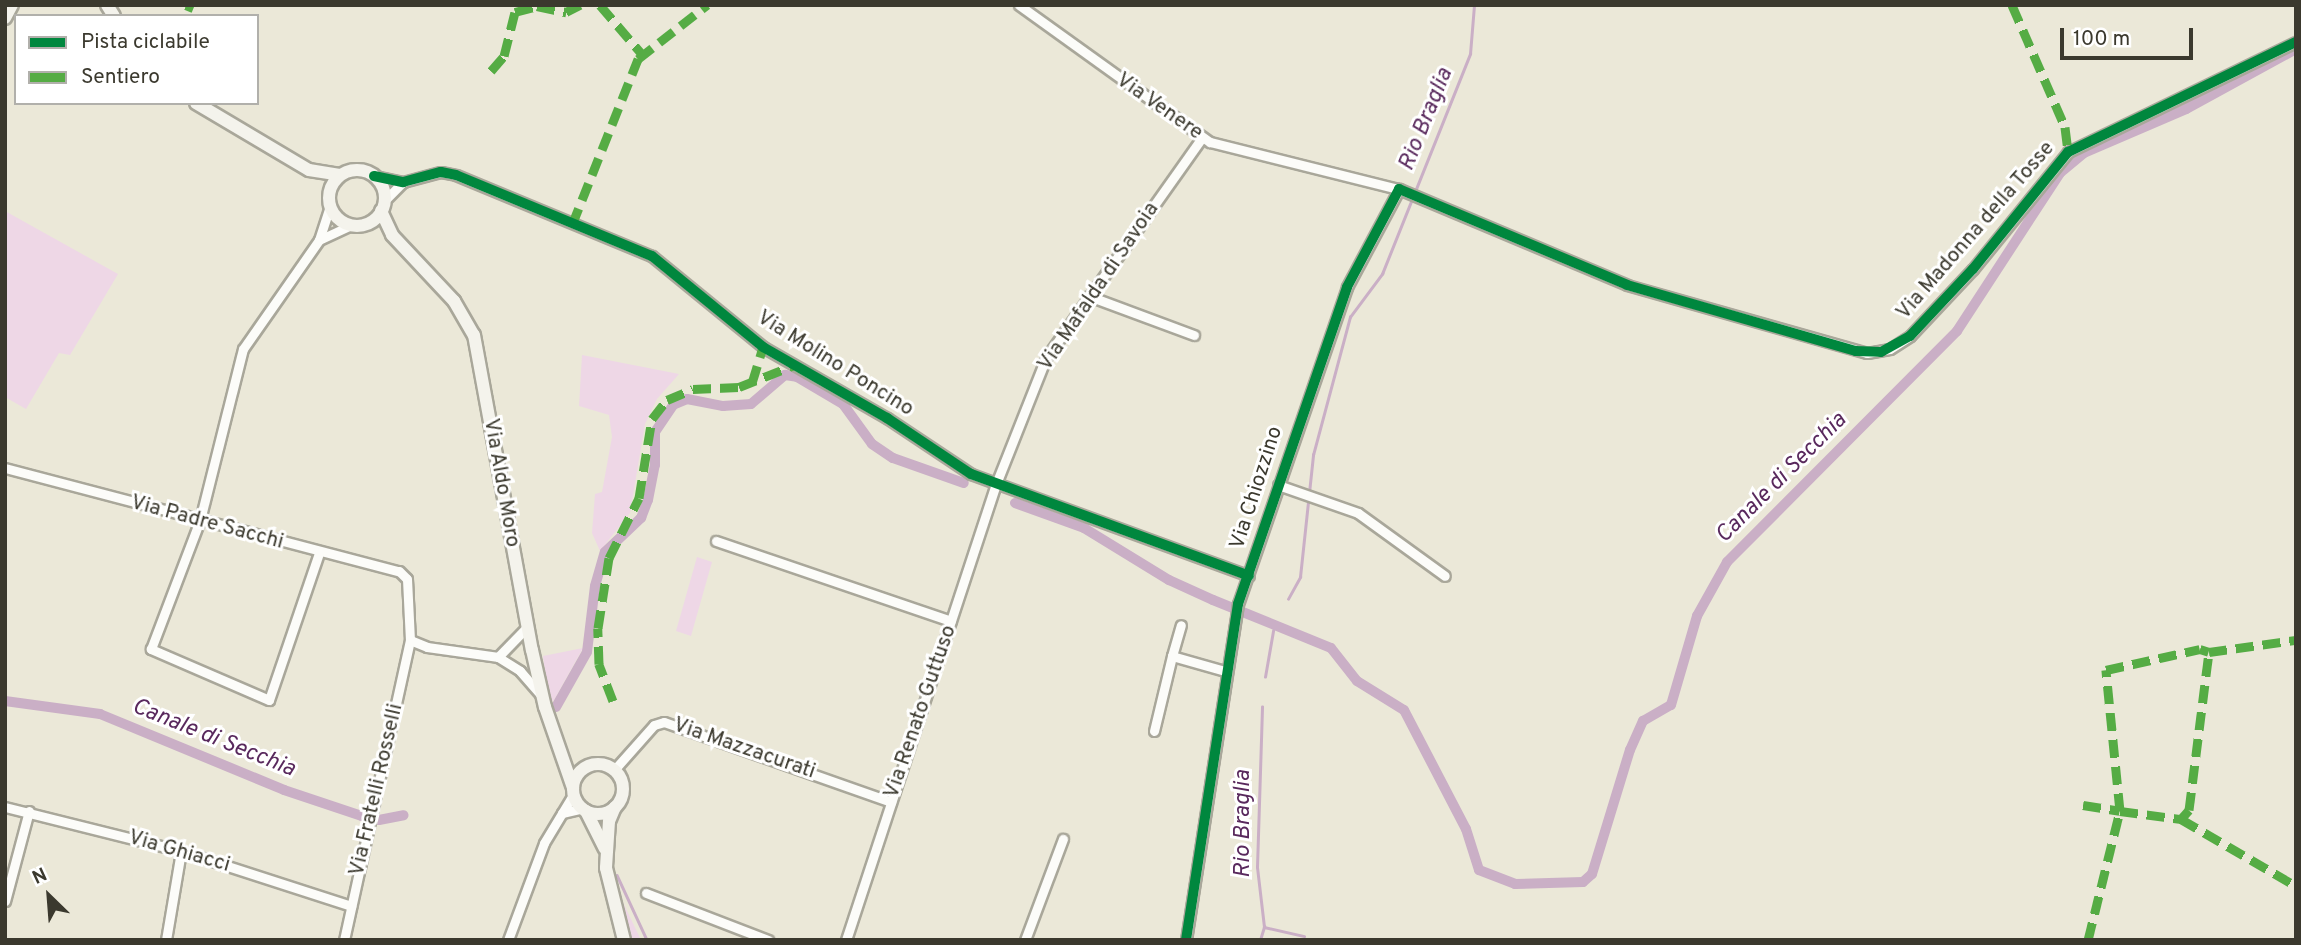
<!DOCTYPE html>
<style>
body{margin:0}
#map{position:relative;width:2301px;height:945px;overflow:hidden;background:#ebe8d8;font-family:Overpass,sans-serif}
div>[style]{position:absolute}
.green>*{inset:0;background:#eed7e6}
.stream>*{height:2.5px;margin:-1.25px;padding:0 1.25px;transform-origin:1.25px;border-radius:1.25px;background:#caafc6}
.canal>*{height:10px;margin:-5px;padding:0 5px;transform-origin:5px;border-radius:5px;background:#caafc6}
.roads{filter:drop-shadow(2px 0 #a9a79a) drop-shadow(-2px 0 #a9a79a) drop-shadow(0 2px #a9a79a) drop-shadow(0 -2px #a9a79a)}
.street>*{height:9px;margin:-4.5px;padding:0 4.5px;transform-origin:4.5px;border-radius:4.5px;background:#fcfcf9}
.secondary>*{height:12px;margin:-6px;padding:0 6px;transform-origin:6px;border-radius:6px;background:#f4f3ec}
.secondary>.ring{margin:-6px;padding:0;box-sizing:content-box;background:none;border:12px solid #f4f3ec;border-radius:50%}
.quiet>*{height:9px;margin-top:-4.5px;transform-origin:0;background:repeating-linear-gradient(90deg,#55ac44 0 18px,transparent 0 27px)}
.cycleway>*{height:10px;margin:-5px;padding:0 5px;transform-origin:5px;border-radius:5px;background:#00873e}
span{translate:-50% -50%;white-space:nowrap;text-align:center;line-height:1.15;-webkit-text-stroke:6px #fff;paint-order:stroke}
.street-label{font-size:21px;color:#3b392e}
.water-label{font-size:23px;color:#59295d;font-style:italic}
.frame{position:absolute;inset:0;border:7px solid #3b392e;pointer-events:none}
.legend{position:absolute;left:14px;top:14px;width:245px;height:91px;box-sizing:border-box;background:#fff;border:2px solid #b1b0ab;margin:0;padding:9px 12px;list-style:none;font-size:21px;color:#3b392e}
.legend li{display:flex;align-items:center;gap:14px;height:35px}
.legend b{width:35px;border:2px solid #b1b0ab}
.north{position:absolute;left:14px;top:861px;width:70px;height:70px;-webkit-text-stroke:5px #fff;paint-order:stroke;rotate:335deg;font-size:19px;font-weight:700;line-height:28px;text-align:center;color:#3b392e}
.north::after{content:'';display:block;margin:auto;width:24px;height:32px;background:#3b392e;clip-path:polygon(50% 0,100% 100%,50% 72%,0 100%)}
.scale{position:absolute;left:2060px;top:28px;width:133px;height:32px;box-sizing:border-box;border:4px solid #3b392e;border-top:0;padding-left:9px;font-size:21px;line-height:24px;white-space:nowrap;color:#3b392e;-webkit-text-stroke:5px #fff;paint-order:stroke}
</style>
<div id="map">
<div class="green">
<i style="clip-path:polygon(5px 211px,118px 274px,70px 355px,59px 353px,26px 409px,5px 397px)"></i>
<i style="clip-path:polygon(582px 355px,679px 374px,657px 399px,645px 424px,630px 513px,600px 551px,592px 533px,595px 494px,602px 492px,612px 437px,609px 415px,579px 406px)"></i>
<i style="clip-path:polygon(697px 557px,712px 562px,691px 636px,676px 631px)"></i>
<i style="clip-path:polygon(583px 648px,554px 700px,549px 703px,543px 656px)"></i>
<i style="clip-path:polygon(618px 892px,641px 940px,631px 940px)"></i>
</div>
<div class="stream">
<i style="left:1288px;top:599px;width:25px;rotate:-61deg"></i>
<i style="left:1300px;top:577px;width:123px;rotate:-83.9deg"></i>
<i style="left:1313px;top:455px;width:143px;rotate:-75deg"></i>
<i style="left:1350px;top:317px;width:54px;rotate:-53.3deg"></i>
<i style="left:1382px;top:274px;width:237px;rotate:-68.2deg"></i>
<i style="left:1470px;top:54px;width:49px;rotate:-85.3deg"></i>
<i style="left:1265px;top:677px;width:47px;rotate:-80.1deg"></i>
<i style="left:617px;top:875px;width:72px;rotate:65.2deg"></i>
<i style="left:1264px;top:927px;width:41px;rotate:12.7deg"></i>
<i style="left:1260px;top:940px;width:14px;rotate:-73deg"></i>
<i style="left:1264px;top:927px;width:60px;rotate:-96.7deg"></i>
<i style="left:1257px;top:867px;width:160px;rotate:-88.2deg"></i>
</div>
<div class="canal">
<i style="left:1015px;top:503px;width:73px;rotate:19.9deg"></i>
<i style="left:1084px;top:528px;width:100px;rotate:31.5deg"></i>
<i style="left:1169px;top:580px;width:48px;rotate:24.4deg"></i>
<i style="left:1213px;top:600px;width:127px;rotate:22.1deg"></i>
<i style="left:1331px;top:648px;width:42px;rotate:51.8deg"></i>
<i style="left:1357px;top:681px;width:55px;rotate:31.7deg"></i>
<i style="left:1404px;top:710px;width:134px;rotate:62.5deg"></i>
<i style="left:1466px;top:829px;width:43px;rotate:72.4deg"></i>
<i style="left:1479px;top:870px;width:39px;rotate:21deg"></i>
<i style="left:1515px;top:884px;width:68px;rotate:-1.7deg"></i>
<i style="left:1583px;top:882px;width:12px;rotate:-42deg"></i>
<i style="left:1592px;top:874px;width:130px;rotate:-73deg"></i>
<i style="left:1630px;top:750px;width:32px;rotate:-66deg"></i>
<i style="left:1643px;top:721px;width:32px;rotate:-30deg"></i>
<i style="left:1671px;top:705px;width:93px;rotate:-73.7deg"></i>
<i style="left:1697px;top:616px;width:62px;rotate:-60.9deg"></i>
<i style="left:1727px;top:562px;width:326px;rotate:-45.1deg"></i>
<i style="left:1957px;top:331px;width:189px;rotate:-56.9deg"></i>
<i style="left:2060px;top:173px;width:31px;rotate:-40deg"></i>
<i style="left:2084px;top:153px;width:111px;rotate:-23.3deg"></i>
<i style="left:2186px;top:109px;width:125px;rotate:-28.6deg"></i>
<i style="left:5px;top:701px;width:96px;rotate:7.8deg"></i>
<i style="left:100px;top:714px;width:199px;rotate:22.4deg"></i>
<i style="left:284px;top:790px;width:82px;rotate:18.4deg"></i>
<i style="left:362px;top:816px;width:17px;rotate:13deg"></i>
<i style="left:379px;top:820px;width:25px;rotate:-11deg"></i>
<i style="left:556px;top:707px;width:63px;rotate:-60.6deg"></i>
<i style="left:587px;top:652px;width:66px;rotate:-83.1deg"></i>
<i style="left:595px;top:586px;width:35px;rotate:-74deg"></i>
<i style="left:605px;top:552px;width:50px;rotate:-43.4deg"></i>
<i style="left:641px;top:518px;width:19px;rotate:-69deg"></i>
<i style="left:648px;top:500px;width:36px;rotate:-79deg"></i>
<i style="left:655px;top:465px;width:33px;rotate:-90deg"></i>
<i style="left:655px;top:432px;width:32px;rotate:-56deg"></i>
<i style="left:673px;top:405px;width:15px;rotate:-23deg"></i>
<i style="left:687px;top:399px;width:37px;rotate:11deg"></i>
<i style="left:723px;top:406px;width:28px;rotate:-4deg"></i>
<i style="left:751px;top:404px;width:45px;rotate:-40.5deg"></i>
<i style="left:785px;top:375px;width:12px;rotate:9deg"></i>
<i style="left:797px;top:377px;width:53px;rotate:30.4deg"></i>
<i style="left:843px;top:404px;width:49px;rotate:54.1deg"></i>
<i style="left:872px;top:444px;width:25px;rotate:34deg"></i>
<i style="left:893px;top:458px;width:75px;rotate:19.4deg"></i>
</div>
<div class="roads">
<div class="street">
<i style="left:1019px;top:5px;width:235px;rotate:35.7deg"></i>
<i style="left:1210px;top:142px;width:195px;rotate:14deg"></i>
<i style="left:1399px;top:189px;width:247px;rotate:22.8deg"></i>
<i style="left:1627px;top:285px;width:249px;rotate:15.8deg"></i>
<i style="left:1867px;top:353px;width:23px;rotate:-10deg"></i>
<i style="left:1890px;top:349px;width:24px;rotate:-33deg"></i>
<i style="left:1910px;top:336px;width:92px;rotate:-46.8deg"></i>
<i style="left:1973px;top:269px;width:151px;rotate:-50.9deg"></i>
<i style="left:2068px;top:152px;width:253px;rotate:-25.8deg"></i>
<i style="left:374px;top:176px;width:30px;rotate:12deg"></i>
<i style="left:403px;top:182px;width:39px;rotate:-15deg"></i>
<i style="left:441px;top:172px;width:15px;rotate:11deg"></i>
<i style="left:456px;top:175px;width:212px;rotate:22.5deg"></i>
<i style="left:652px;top:256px;width:144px;rotate:39.3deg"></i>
<i style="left:763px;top:347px;width:143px;rotate:29.8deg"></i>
<i style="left:887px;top:418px;width:101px;rotate:33.7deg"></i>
<i style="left:971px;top:474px;width:296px;rotate:20.1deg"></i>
<i style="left:384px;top:201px;width:27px;rotate:-45deg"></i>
<i style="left:319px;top:240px;width:35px;rotate:-25deg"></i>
<i style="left:1089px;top:296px;width:112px;rotate:20.4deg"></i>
<i style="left:5px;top:468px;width:407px;rotate:14.7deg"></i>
<i style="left:399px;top:571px;width:11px;rotate:45deg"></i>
<i style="left:407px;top:579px;width:61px;rotate:87.2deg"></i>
<i style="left:410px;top:640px;width:307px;rotate:102.4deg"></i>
<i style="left:1278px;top:485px;width:85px;rotate:19.3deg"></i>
<i style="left:1358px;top:513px;width:107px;rotate:35.9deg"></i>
<i style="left:716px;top:541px;width:248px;rotate:18.8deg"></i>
<i style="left:319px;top:553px;width:155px;rotate:108.8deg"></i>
<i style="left:269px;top:700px;width:129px;rotate:-156.6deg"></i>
<i style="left:151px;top:649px;width:138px;rotate:-69.2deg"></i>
<i style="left:200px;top:520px;width:176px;rotate:-75.9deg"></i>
<i style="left:243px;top:349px;width:133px;rotate:-55.1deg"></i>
<i style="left:319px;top:240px;width:36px;rotate:-72deg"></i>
<i style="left:410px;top:640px;width:18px;rotate:22deg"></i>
<i style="left:427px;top:647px;width:72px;rotate:8deg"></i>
<i style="left:498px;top:657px;width:26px;rotate:32deg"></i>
<i style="left:520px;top:671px;width:32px;rotate:49deg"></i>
<i style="left:1172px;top:656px;width:32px;rotate:-74deg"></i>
<i style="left:498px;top:657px;width:43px;rotate:-45.9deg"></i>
<i style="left:1154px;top:731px;width:77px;rotate:-76.5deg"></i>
<i style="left:1172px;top:656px;width:55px;rotate:15.8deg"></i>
<i style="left:614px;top:770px;width:60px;rotate:-48.4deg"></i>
<i style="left:654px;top:725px;width:10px;rotate:-17deg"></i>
<i style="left:664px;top:722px;width:241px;rotate:19.4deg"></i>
<i style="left:5px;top:807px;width:181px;rotate:14deg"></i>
<i style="left:181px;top:851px;width:179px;rotate:17.9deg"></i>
<i style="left:562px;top:813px;width:22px;rotate:-13deg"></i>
<i style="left:646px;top:893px;width:131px;rotate:21.1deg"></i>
<i style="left:5px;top:901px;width:93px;rotate:-75.1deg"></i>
<i style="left:166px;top:940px;width:90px;rotate:-80.4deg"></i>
<i style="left:508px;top:940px;width:103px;rotate:-69.6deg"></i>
<i style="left:544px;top:843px;width:56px;rotate:-58.9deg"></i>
<i style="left:846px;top:940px;width:480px;rotate:-71.8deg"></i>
<i style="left:996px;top:484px;width:136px;rotate:-68.4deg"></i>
<i style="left:1046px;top:358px;width:270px;rotate:-54.7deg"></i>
<i style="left:1025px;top:940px;width:108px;rotate:-69.4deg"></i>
<i style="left:1186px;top:940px;width:340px;rotate:-81.2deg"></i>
<i style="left:1238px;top:604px;width:335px;rotate:-71deg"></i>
<i style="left:1347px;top:287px;width:111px;rotate:-62deg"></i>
</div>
<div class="secondary">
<i style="left:107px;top:5px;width:13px;rotate:58deg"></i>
<i style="left:5px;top:18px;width:15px;rotate:-62deg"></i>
<i style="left:196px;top:103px;width:131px;rotate:30.7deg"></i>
<i style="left:309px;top:170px;width:31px;rotate:9deg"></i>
<i class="ring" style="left:329px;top:170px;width:44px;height:44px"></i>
<i style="left:381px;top:211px;width:26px;rotate:65deg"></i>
<i style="left:392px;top:235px;width:91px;rotate:46.8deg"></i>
<i style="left:454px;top:301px;width:39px;rotate:60deg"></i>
<i style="left:474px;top:335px;width:320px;rotate:79.6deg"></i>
<i style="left:532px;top:650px;width:58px;rotate:77.2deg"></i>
<i style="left:545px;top:707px;width:86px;rotate:70.9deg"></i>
<i class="ring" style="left:573px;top:764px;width:38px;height:38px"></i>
<i style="left:615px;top:807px;width:15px;rotate:113deg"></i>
<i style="left:609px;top:821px;width:47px;rotate:93.7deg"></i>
<i style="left:606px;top:868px;width:74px;rotate:76deg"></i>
<i style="left:586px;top:811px;width:42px;rotate:63.4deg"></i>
</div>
</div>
<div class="quiet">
<i style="left:186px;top:5px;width:8px;rotate:23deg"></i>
<i style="left:600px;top:5px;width:65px;rotate:49.4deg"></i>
<i style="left:2012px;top:5px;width:133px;rotate:66.5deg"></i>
<i style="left:2065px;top:127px;width:25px;rotate:83deg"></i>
<i style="left:491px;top:71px;width:20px;rotate:-49deg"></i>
<i style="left:504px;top:56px;width:45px;rotate:-76deg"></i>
<i style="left:515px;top:12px;width:23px;rotate:-15deg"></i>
<i style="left:537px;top:6px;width:30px;rotate:12deg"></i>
<i style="left:566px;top:12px;width:16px;rotate:-27deg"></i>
<i style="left:572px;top:225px;width:179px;rotate:-68.3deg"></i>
<i style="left:638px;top:59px;width:88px;rotate:-38deg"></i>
<i style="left:752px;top:383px;width:38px;rotate:-73deg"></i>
<i style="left:613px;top:701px;width:40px;rotate:-111deg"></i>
<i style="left:599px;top:664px;width:36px;rotate:-92deg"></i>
<i style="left:598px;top:628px;width:71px;rotate:-81.1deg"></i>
<i style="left:609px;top:558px;width:67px;rotate:-63.4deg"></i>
<i style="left:639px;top:498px;width:80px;rotate:-80.7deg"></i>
<i style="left:652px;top:419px;width:24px;rotate:-52deg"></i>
<i style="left:667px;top:400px;width:28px;rotate:-23deg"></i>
<i style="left:693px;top:389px;width:46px;rotate:-2.5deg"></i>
<i style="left:739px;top:387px;width:62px;rotate:-21.6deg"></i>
<i style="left:2083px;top:805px;width:37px;rotate:9deg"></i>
<i style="left:2120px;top:811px;width:142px;rotate:-95.7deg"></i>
<i style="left:2106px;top:670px;width:96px;rotate:-12.6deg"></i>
<i style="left:2200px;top:649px;width:9px;rotate:18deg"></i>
<i style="left:2181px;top:819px;width:12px;rotate:-48deg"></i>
<i style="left:2189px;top:810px;width:159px;rotate:-82.8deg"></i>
<i style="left:2209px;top:652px;width:88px;rotate:-7.9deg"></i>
<i style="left:2088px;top:940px;width:133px;rotate:-76.1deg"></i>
<i style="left:2120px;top:811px;width:62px;rotate:7.5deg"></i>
<i style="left:2181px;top:819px;width:133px;rotate:30.2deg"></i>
</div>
<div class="cycleway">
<i style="left:374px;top:176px;width:30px;rotate:12deg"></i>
<i style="left:403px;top:182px;width:39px;rotate:-15deg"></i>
<i style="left:441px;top:172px;width:15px;rotate:11deg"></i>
<i style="left:456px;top:175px;width:212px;rotate:22.5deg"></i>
<i style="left:652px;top:256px;width:144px;rotate:39.3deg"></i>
<i style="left:763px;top:347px;width:143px;rotate:29.8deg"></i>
<i style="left:887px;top:418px;width:101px;rotate:33.7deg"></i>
<i style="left:971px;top:474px;width:296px;rotate:20.1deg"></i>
<i style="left:1186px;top:940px;width:340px;rotate:-81.2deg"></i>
<i style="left:1238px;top:604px;width:335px;rotate:-71deg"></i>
<i style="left:1347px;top:287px;width:111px;rotate:-62deg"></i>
<i style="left:1399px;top:189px;width:247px;rotate:22.8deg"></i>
<i style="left:1627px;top:285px;width:238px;rotate:16.1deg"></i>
<i style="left:1856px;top:351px;width:25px;rotate:2deg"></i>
<i style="left:1881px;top:352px;width:33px;rotate:-29deg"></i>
<i style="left:1910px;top:336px;width:92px;rotate:-46.8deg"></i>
<i style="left:1973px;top:269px;width:151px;rotate:-50.9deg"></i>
<i style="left:2068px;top:152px;width:253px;rotate:-25.8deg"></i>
</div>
<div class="street-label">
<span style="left:1159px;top:107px;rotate:35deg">Via Venere</span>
<span style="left:1976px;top:231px;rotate:-49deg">Via Madonna della Tosse</span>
<span style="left:1099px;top:287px;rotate:-56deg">Via Mafalda di Savoia</span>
<span style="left:835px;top:364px;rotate:32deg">Via Molino Poncino</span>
<span style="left:501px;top:483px;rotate:80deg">Via Aldo Moro</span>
<span style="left:1257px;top:488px;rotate:-72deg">Via Chiozzino</span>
<span style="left:207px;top:523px;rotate:15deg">Via Padre Sacchi</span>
<span style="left:921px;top:712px;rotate:-71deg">Via Renato Guttuso</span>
<span style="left:744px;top:749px;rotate:19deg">Via Mazzacurati</span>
<span style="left:377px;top:790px;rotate:-77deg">Via Fratelli Rosselli</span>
<span style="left:179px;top:852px;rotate:16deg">Via Ghiacci</span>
</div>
<div class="water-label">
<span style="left:1427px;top:120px;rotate:-68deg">Rio Braglia</span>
<span style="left:1782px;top:479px;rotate:-45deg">Canale di Secchia</span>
<span style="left:213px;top:739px;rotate:22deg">Canale di Secchia</span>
<span style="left:1244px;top:824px;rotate:-90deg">Rio Braglia</span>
</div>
<div class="frame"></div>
<ul class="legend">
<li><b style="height:9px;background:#00873e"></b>Pista ciclabile</li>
<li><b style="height:9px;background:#55ac44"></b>Sentiero</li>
</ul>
<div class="north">N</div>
<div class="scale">100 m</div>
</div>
